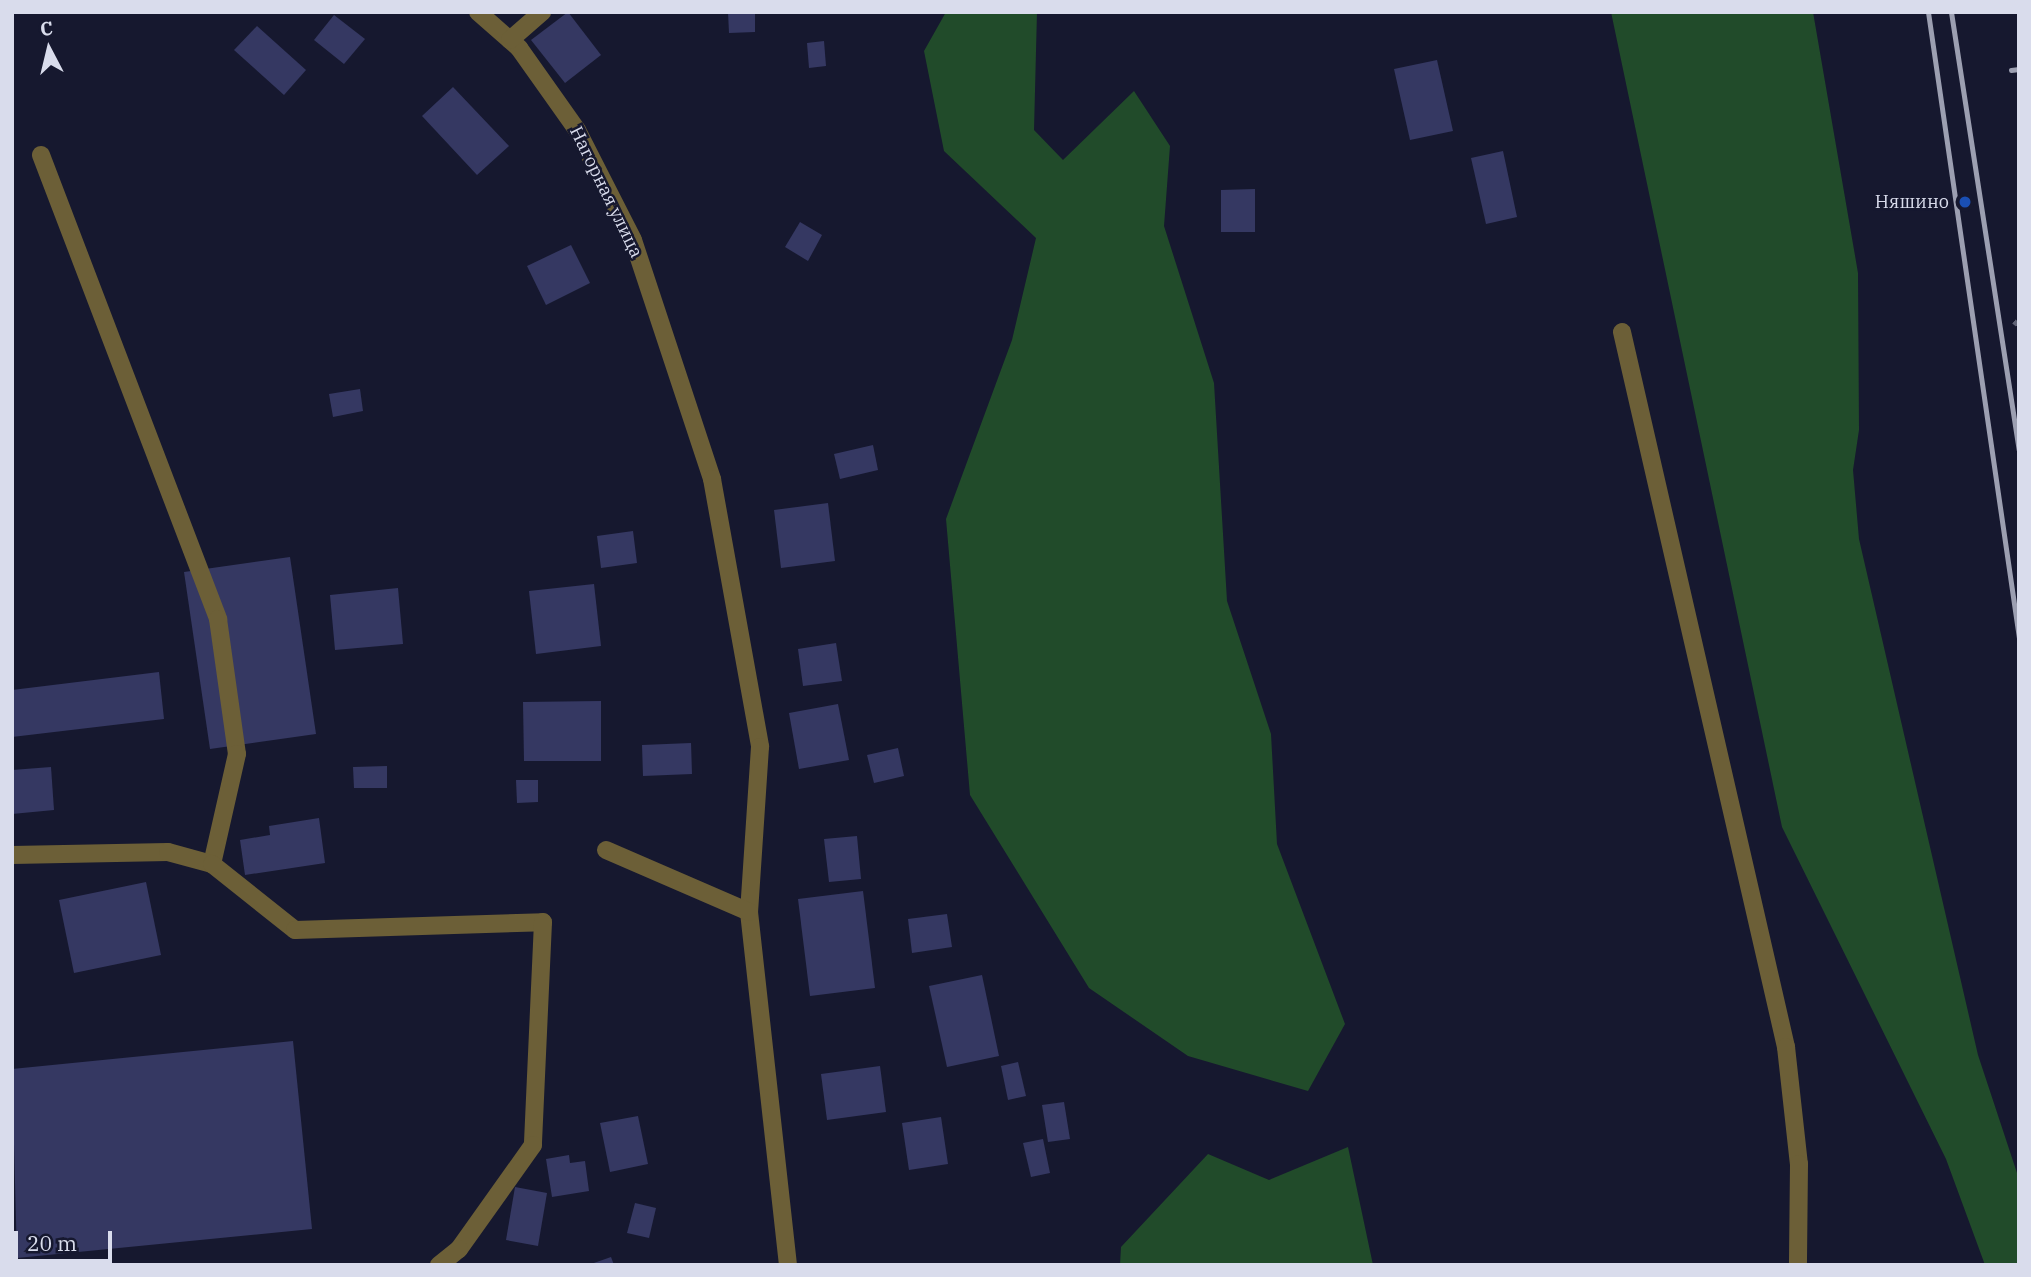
<!DOCTYPE html>
<meta charset="utf-8">
<style>
body{margin:0}
#map{position:relative;width:2031px;height:1277px;overflow:hidden;background:#16182f;font-family:"IBM Plex Serif",serif}
div>[style]{position:absolute}
.forest>*{inset:0;background:#214b2a}
.building>*{inset:0;background:#353862}
.path>*{height:4.5px;margin-top:-2.25px;transform-origin:0;background:repeating-linear-gradient(90deg,#606377 0 5px,transparent 0 10px)}
.minor>*{height:18px;margin:-9px;padding:0 9px;transform-origin:9px;border-radius:9px;background:#6c5f37}
.rail>*{height:5px;margin:-2.5px;padding:0 2.5px;transform-origin:2.5px;border-radius:2.5px;background:#9c9fb1}
.dots>*{width:19px;height:19px;translate:-50% -50%;box-sizing:border-box;border:4px solid #16182f;border-radius:50%}
span{translate:-50% -50%;white-space:nowrap;text-align:center;line-height:1.15;-webkit-text-stroke:5px #16182f;paint-order:stroke}
.street-label{font-size:18px;color:#d9dcec}
.poi-label{font-size:18px;color:#d9dcec}
.right{translate:-100% -50%;text-align:right}
.frame{position:absolute;inset:0;border:14px solid #d9dcec;pointer-events:none}
.north{position:absolute;left:14px;top:14px;width:70px;height:70px;-webkit-text-stroke:5px #16182f;paint-order:stroke;rotate:353deg;font-size:19px;font-weight:700;line-height:28px;text-align:center;color:#d9dcec}
.north::after{content:'';display:block;margin:auto;width:24px;height:32px;background:#d9dcec;clip-path:polygon(50% 0,100% 100%,50% 72%,0 100%)}
.scale{position:absolute;left:14px;top:1231px;width:98px;height:32px;box-sizing:border-box;border:4px solid #d9dcec;border-top:0;padding-left:9px;font-size:21px;line-height:24px;white-space:nowrap;color:#d9dcec;-webkit-text-stroke:5px #16182f;paint-order:stroke}
</style>
<div id="map">
<div class="forest">
<i style="clip-path:polygon(946px 12px,1037px 12px,1034px 130px,1063px 160px,1134px 91px,1170px 146px,1164px 226px,1214px 383px,1227px 601px,1271px 734px,1277px 844px,1345px 1024px,1308px 1091px,1188px 1056px,1089px 988px,970px 795px,946px 519px,1012px 340px,1036px 238px,944px 151px,924px 51px)"></i>
<i style="clip-path:polygon(1611px 12px,1813px 12px,1858px 273px,1859px 430px,1853px 470px,1859px 539px,1978px 1055px,2019px 1179px,2019px 1265px,1985px 1265px,1946px 1159px,1782px 827px)"></i>
<i style="clip-path:polygon(1348px 1147px,1373px 1265px,1120px 1265px,1121px 1247px,1208px 1154px,1269px 1180px)"></i>
</div>
<div class="building">
<i style="clip-path:polygon(568px 12px,601px 55px,565px 83px,531px 40px)"></i>
<i style="clip-path:polygon(728px 12px,755px 12px,755px 32px,729px 33px)"></i>
<i style="clip-path:polygon(334px 15px,365px 39px,344px 64px,314px 40px)"></i>
<i style="clip-path:polygon(257px 26px,306px 70px,284px 95px,234px 50px)"></i>
<i style="clip-path:polygon(824px 41px,826px 66px,809px 68px,807px 43px)"></i>
<i style="clip-path:polygon(1437px 60px,1453px 131px,1410px 140px,1394px 69px)"></i>
<i style="clip-path:polygon(453px 87px,509px 146px,477px 175px,422px 116px)"></i>
<i style="clip-path:polygon(1503px 151px,1517px 217px,1486px 224px,1471px 158px)"></i>
<i style="clip-path:polygon(1255px 189px,1255px 232px,1221px 232px,1221px 190px)"></i>
<i style="clip-path:polygon(800px 222px,822px 235px,808px 261px,785px 247px)"></i>
<i style="clip-path:polygon(571px 245px,590px 283px,546px 305px,527px 266px)"></i>
<i style="clip-path:polygon(360px 389px,363px 411px,333px 417px,329px 394px)"></i>
<i style="clip-path:polygon(873px 445px,878px 470px,840px 479px,834px 454px)"></i>
<i style="clip-path:polygon(828px 503px,835px 561px,781px 568px,774px 510px)"></i>
<i style="clip-path:polygon(633px 531px,637px 563px,601px 568px,597px 536px)"></i>
<i style="clip-path:polygon(290px 557px,316px 734px,210px 749px,184px 572px)"></i>
<i style="clip-path:polygon(594px 584px,601px 646px,536px 654px,529px 591px)"></i>
<i style="clip-path:polygon(398px 588px,403px 644px,335px 650px,330px 595px)"></i>
<i style="clip-path:polygon(836px 643px,842px 681px,803px 686px,798px 649px)"></i>
<i style="clip-path:polygon(159px 672px,164px 719px,12px 737px,12px 690px)"></i>
<i style="clip-path:polygon(601px 701px,601px 761px,524px 761px,523px 702px)"></i>
<i style="clip-path:polygon(838px 704px,849px 760px,799px 769px,789px 713px)"></i>
<i style="clip-path:polygon(691px 743px,692px 774px,643px 776px,642px 745px)"></i>
<i style="clip-path:polygon(898px 748px,904px 776px,874px 783px,867px 755px)"></i>
<i style="clip-path:polygon(387px 766px,387px 788px,354px 788px,353px 767px)"></i>
<i style="clip-path:polygon(51px 767px,54px 810px,12px 814px,12px 770px)"></i>
<i style="clip-path:polygon(516px 780px,538px 780px,538px 802px,517px 803px)"></i>
<i style="clip-path:polygon(319px 818px,325px 863px,245px 875px,240px 840px,270px 835px,269px 826px)"></i>
<i style="clip-path:polygon(857px 836px,861px 879px,829px 882px,824px 839px)"></i>
<i style="clip-path:polygon(146px 882px,161px 955px,74px 973px,59px 900px)"></i>
<i style="clip-path:polygon(863px 891px,875px 988px,810px 996px,798px 899px)"></i>
<i style="clip-path:polygon(947px 914px,952px 947px,912px 953px,908px 919px)"></i>
<i style="clip-path:polygon(982px 975px,999px 1056px,947px 1067px,929px 986px)"></i>
<i style="clip-path:polygon(293px 1041px,312px 1229px,17px 1258px,12px 1069px)"></i>
<i style="clip-path:polygon(1018px 1062px,1026px 1096px,1008px 1100px,1001px 1066px)"></i>
<i style="clip-path:polygon(880px 1066px,886px 1112px,827px 1120px,821px 1074px)"></i>
<i style="clip-path:polygon(1064px 1102px,1070px 1139px,1048px 1142px,1042px 1105px)"></i>
<i style="clip-path:polygon(638px 1116px,648px 1164px,610px 1172px,600px 1123px)"></i>
<i style="clip-path:polygon(941px 1117px,948px 1164px,909px 1170px,902px 1123px)"></i>
<i style="clip-path:polygon(1043px 1139px,1050px 1173px,1031px 1177px,1023px 1143px)"></i>
<i style="clip-path:polygon(569px 1155px,570px 1163px,585px 1161px,589px 1191px,552px 1197px,546px 1159px)"></i>
<i style="clip-path:polygon(515px 1187px,547px 1193px,538px 1246px,506px 1240px)"></i>
<i style="clip-path:polygon(635px 1203px,656px 1208px,649px 1238px,627px 1233px)"></i>
<i style="clip-path:polygon(611px 1257px,614px 1265px,591px 1265px,591px 1264px)"></i>
</div>
<div class="path">
<i style="left:2014px;top:321px;width:6px;rotate:39deg"></i>
</div>
<div class="minor">
<i style="left:478px;top:12px;width:55px;rotate:41.3deg"></i>
<i style="left:519px;top:48px;width:100px;rotate:54.7deg"></i>
<i style="left:577px;top:130px;width:123px;rotate:63deg"></i>
<i style="left:633px;top:240px;width:252px;rotate:71.7deg"></i>
<i style="left:712px;top:479px;width:272px;rotate:79.8deg"></i>
<i style="left:760px;top:747px;width:165px;rotate:93.8deg"></i>
<i style="left:749px;top:912px;width:355px;rotate:83.7deg"></i>
<i style="left:510px;top:40px;width:43px;rotate:-41.2deg"></i>
<i style="left:41px;top:155px;width:497px;rotate:69.1deg"></i>
<i style="left:218px;top:619px;width:136px;rotate:82deg"></i>
<i style="left:237px;top:754px;width:113px;rotate:102.8deg"></i>
<i style="left:1622px;top:332px;width:734px;rotate:77.08deg"></i>
<i style="left:1786px;top:1047px;width:118px;rotate:83.7deg"></i>
<i style="left:1799px;top:1164px;width:101px;rotate:90.6deg"></i>
<i style="left:606px;top:850px;width:156px;rotate:23.4deg"></i>
<i style="left:12px;top:855px;width:156px;rotate:-1.1deg"></i>
<i style="left:168px;top:852px;width:46px;rotate:15.3deg"></i>
<i style="left:212px;top:864px;width:106px;rotate:38.5deg"></i>
<i style="left:295px;top:930px;width:248px;rotate:-1.8deg"></i>
<i style="left:543px;top:922px;width:223px;rotate:92.6deg"></i>
<i style="left:533px;top:1145px;width:128px;rotate:125.4deg"></i>
<i style="left:459px;top:1249px;width:26px;rotate:141deg"></i>
</div>
<div class="rail">
<i style="left:1928px;top:12px;width:633px;rotate:81.73deg"></i>
<i style="left:1951px;top:12px;width:443px;rotate:81.2deg"></i>
<i style="left:2011px;top:70px;width:8px;rotate:-7deg"></i>
</div>
<div class="dots">
<i style="left:1965px;top:202px;background:#1a4fb4"></i>
</div>
<div class="street-label">
<span style="left:606px;top:192px;rotate:64deg">Нагорная улица</span>
</div>
<div class="poi-label">
<span class="right" style="left:1949px;top:202px">Няшино</span>
</div>
<div class="frame"></div>
<div class="north">С</div>
<div class="scale">20 m</div>
</div>
